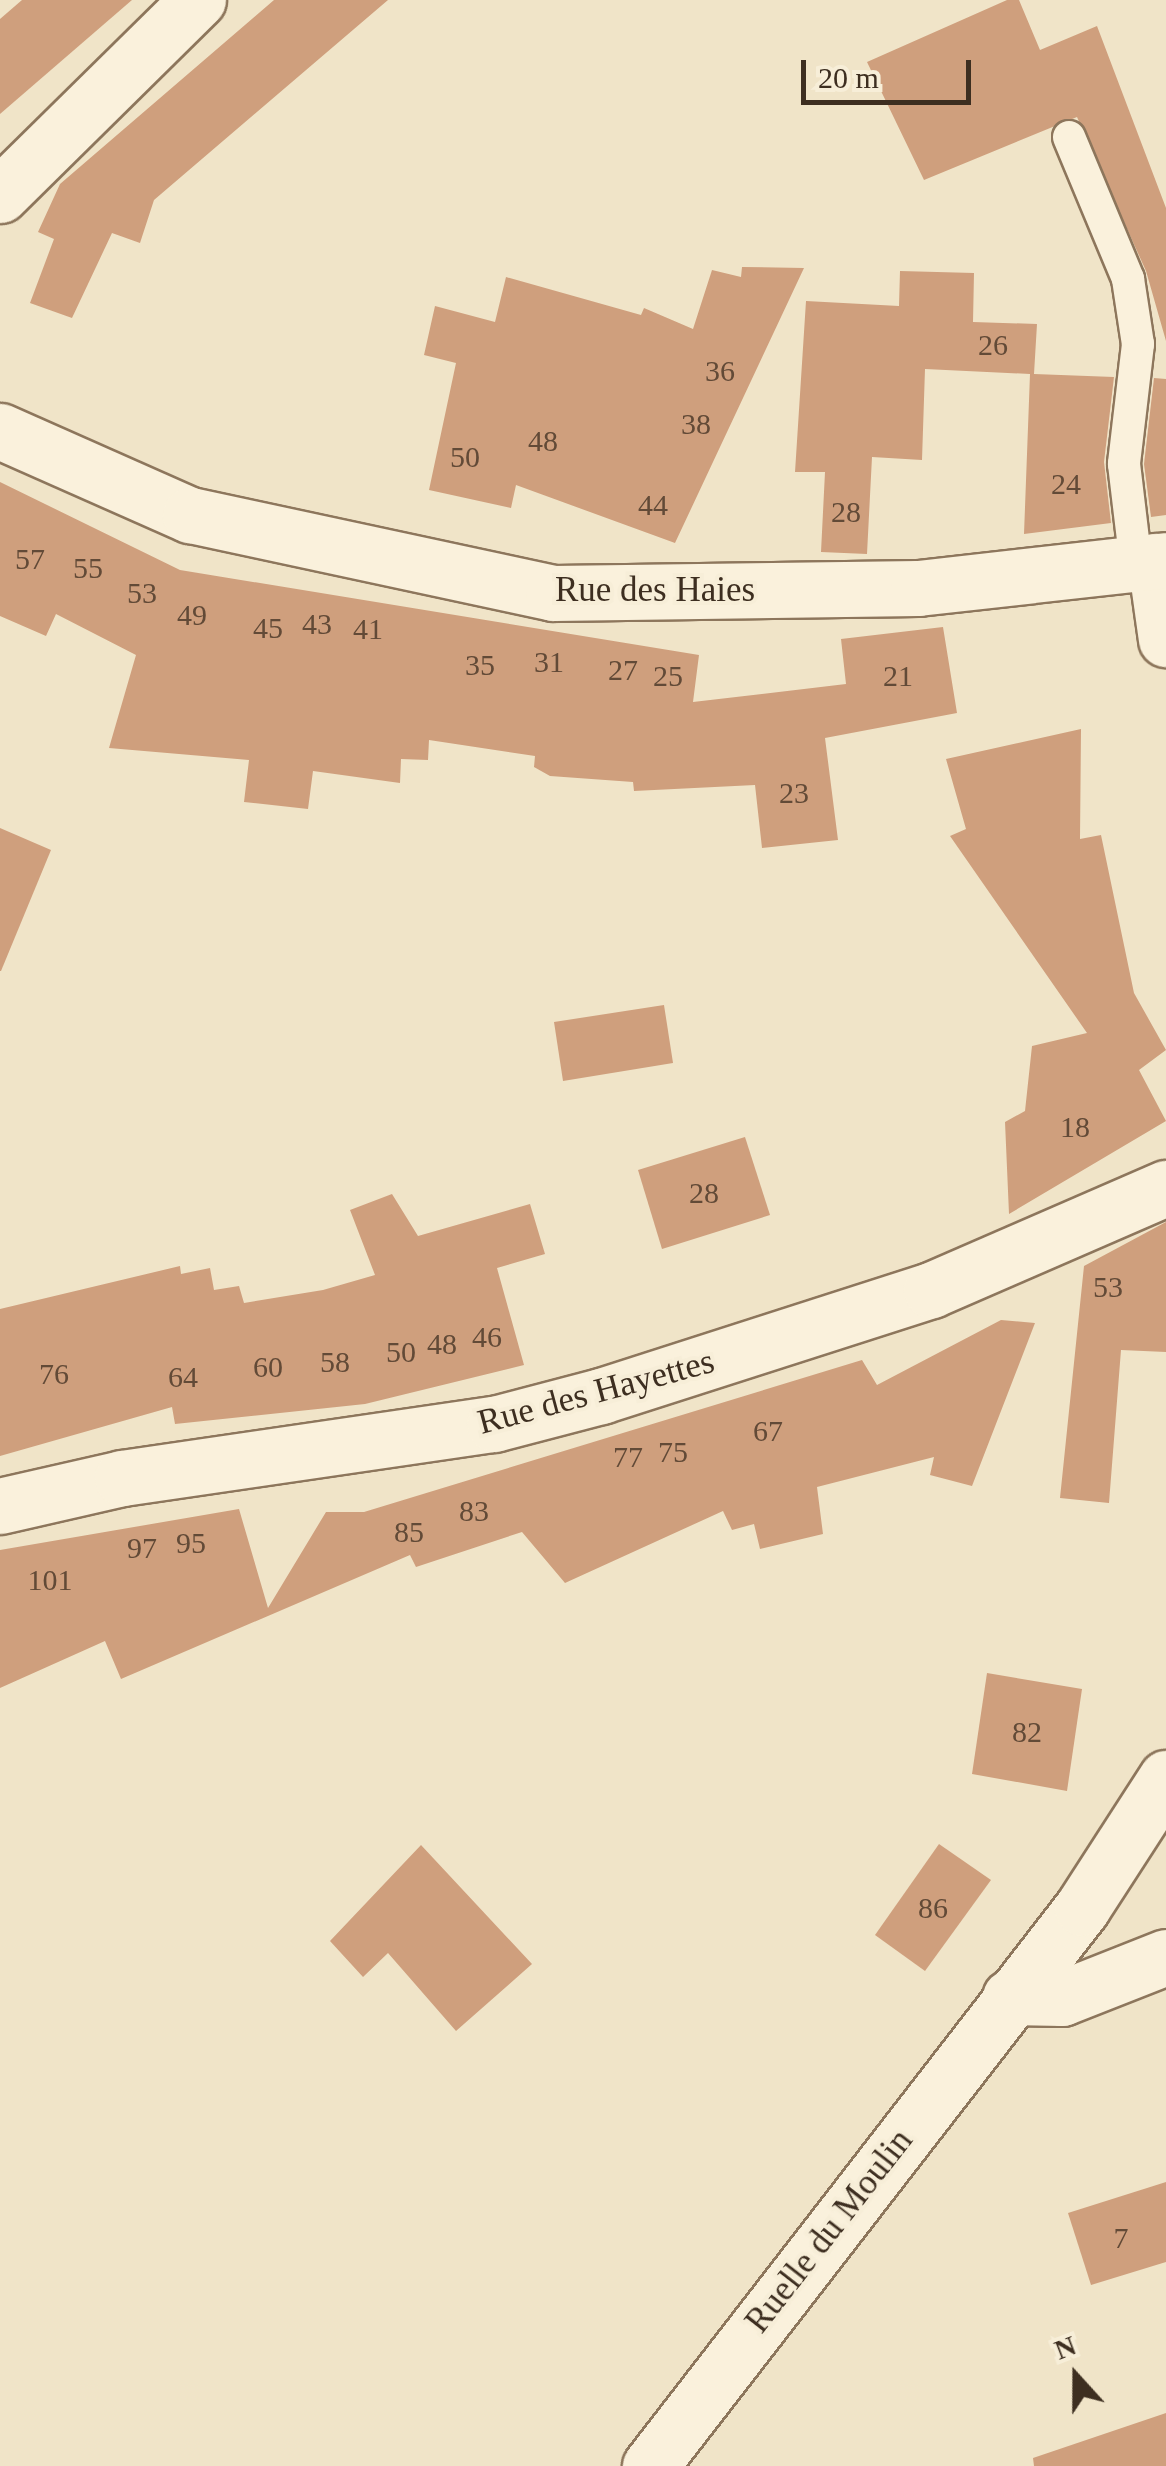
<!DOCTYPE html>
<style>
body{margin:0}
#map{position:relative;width:1166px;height:2466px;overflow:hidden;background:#f0e4c8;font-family:"Times New Roman",serif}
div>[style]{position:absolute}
.building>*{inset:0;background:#cf9f7d}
.roads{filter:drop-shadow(2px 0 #8d765c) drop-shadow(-2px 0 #8d765c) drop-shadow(0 2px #8d765c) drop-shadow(0 -2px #8d765c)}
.service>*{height:32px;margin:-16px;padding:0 16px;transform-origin:16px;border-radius:16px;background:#faf1dc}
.minor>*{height:55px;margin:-27.5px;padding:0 27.5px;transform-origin:27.5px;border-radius:27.5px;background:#faf1dc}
.tertiary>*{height:55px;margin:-27.5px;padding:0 27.5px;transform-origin:27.5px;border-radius:27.5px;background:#faf1dc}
span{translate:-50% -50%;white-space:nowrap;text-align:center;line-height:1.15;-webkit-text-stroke:8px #f7eed8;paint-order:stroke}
.number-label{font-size:30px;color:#624a37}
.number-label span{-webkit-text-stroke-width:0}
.street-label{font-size:35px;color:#3d2e20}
.north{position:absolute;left:1026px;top:2326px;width:100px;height:100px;-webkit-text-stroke:8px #f7eed8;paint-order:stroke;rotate:339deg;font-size:28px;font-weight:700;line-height:40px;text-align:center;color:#3d2e20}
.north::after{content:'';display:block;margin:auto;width:35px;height:45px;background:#3d2e20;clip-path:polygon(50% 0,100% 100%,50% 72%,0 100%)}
.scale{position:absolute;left:801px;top:60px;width:170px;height:45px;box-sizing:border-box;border:5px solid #3d2e20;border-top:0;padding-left:12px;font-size:30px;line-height:35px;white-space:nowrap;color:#3d2e20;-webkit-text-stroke:8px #f7eed8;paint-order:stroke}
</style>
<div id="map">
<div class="building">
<i style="clip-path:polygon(22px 0,132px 0,0 114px,0 19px)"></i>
<i style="clip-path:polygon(274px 0,388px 0,154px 200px,140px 243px,112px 233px,72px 318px,30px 303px,54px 239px,38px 232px,60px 184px)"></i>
<i style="clip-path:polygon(1007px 0,1019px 0,1040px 50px,1097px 26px,1166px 208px,1166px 341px,1146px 271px,1077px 117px,924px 180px,867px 62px)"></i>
<i style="clip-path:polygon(742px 267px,804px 268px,675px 543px,516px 485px,511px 508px,429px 490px,456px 363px,424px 355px,435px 306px,495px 322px,506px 277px,641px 315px,644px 308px,693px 329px,712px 270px,741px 277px)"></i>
<i style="clip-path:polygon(900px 271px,974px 273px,973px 322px,1037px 324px,1034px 374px,1114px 377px,1104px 462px,1111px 523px,1024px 534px,1030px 374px,925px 369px,922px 460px,872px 457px,867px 554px,821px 552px,825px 472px,795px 472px,806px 301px,899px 306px)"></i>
<i style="clip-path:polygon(1154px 378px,1166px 379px,1166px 515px,1151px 517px,1144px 464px)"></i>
<i style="clip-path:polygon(0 482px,180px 570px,699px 655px,693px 702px,846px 684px,841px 639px,943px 627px,957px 713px,825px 738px,838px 840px,762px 848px,755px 785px,634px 791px,633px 782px,550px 776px,534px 767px,535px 756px,429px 740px,428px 760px,401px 759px,400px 783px,313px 771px,308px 809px,244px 802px,249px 760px,109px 748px,136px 655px,56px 614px,46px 636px,0 616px)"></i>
<i style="clip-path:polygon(1081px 729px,1080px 839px,1101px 835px,1134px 993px,1166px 1050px,1139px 1070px,1166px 1121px,1009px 1214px,1005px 1122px,1025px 1111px,1032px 1046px,1087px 1033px,950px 836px,966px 829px,946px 759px)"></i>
<i style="clip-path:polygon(0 828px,51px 850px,1px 971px,0 971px)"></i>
<i style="clip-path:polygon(664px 1005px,673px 1063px,563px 1081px,554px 1022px)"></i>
<i style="clip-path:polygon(745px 1137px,770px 1215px,662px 1249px,638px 1170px)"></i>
<i style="clip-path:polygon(392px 1194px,418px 1236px,530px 1204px,545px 1254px,497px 1268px,524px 1365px,365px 1404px,175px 1424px,172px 1407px,0 1456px,0 1309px,180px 1266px,181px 1274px,210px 1268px,214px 1290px,239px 1286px,244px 1303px,323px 1290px,375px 1275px,350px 1210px)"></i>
<i style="clip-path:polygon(1166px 1222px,1166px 1352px,1121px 1350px,1109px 1503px,1060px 1498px,1084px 1266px)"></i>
<i style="clip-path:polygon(1001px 1320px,1035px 1323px,972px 1486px,930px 1475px,934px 1457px,817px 1487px,823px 1534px,760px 1549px,754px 1524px,732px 1530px,723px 1511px,565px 1583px,522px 1532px,416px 1567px,410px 1555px,121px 1679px,105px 1641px,0 1688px,0 1550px,239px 1509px,268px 1608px,326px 1512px,364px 1512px,862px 1360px,877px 1385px)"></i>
<i style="clip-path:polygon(987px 1673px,1082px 1689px,1067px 1791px,972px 1774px)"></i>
<i style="clip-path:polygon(939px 1844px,991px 1880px,925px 1971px,875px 1935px)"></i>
<i style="clip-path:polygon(421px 1845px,532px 1964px,456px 2031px,388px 1953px,363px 1977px,330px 1941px)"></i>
<i style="clip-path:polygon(1166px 2182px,1166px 2262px,1091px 2285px,1068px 2213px)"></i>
<i style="clip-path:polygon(1166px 2413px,1166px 2466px,1034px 2466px,1033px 2458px)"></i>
</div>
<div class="roads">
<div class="service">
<i style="left:1069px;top:137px;width:154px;rotate:67.4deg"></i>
<i style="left:1128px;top:279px;width:66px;rotate:81.3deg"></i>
<i style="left:1138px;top:344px;width:121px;rotate:96.7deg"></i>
<i style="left:1124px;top:464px;width:101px;rotate:83.2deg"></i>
</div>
<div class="minor">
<i style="left:0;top:195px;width:278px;rotate:-44.6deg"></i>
<i style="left:1155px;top:561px;width:79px;rotate:82deg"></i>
<i style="left:0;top:1506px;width:125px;rotate:-12.9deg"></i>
<i style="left:122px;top:1478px;width:376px;rotate:-8.3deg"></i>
<i style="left:494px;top:1424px;width:111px;rotate:-14.7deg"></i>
<i style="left:601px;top:1396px;width:347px;rotate:-17.8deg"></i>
<i style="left:931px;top:1290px;width:256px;rotate:-23.5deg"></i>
<i style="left:1010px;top:1997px;width:52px;rotate:1.1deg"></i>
<i style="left:1062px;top:1998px;width:112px;rotate:-21.5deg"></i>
<i style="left:650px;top:2466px;width:706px;rotate:-52.25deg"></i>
<i style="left:1082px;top:1908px;width:155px;rotate:-57.1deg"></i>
</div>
<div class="tertiary">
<i style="left:0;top:431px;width:208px;rotate:23.9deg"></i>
<i style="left:190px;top:515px;width:371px;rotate:12.1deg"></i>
<i style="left:553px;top:593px;width:365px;rotate:-0.8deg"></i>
<i style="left:918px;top:588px;width:250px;rotate:-6.4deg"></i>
</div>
</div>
<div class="number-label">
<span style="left:993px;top:345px">26</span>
<span style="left:720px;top:371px">36</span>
<span style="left:696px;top:424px">38</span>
<span style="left:543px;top:441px">48</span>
<span style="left:465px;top:457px">50</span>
<span style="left:1066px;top:484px">24</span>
<span style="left:653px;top:505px">44</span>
<span style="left:846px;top:512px">28</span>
<span style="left:30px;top:559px">57</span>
<span style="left:88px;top:568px">55</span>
<span style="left:142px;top:593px">53</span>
<span style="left:192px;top:615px">49</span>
<span style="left:317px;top:624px">43</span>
<span style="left:268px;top:628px">45</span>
<span style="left:368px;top:629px">41</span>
<span style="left:549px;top:662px">31</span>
<span style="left:480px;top:665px">35</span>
<span style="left:623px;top:670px">27</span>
<span style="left:668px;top:676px">25</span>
<span style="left:898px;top:676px">21</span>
<span style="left:794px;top:793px">23</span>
<span style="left:1075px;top:1127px">18</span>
<span style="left:704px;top:1193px">28</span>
<span style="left:1108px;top:1287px">53</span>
<span style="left:487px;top:1337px">46</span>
<span style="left:442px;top:1344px">48</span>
<span style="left:401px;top:1352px">50</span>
<span style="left:335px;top:1362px">58</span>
<span style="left:268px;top:1367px">60</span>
<span style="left:54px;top:1374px">76</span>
<span style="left:183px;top:1377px">64</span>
<span style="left:768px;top:1431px">67</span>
<span style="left:673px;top:1452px">75</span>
<span style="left:628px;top:1457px">77</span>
<span style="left:474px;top:1511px">83</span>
<span style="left:409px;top:1532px">85</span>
<span style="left:191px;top:1543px">95</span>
<span style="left:142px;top:1548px">97</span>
<span style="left:50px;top:1580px">101</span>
<span style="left:1027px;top:1732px">82</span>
<span style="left:933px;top:1908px">86</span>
<span style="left:1121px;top:2238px">7</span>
</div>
<div class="street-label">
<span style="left:655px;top:590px">Rue des Haies</span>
<span style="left:596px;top:1392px;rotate:-15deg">Rue des Hayettes</span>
<span style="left:829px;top:2231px;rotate:-52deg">Ruelle du Moulin</span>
</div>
<div class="north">N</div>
<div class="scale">20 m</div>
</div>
